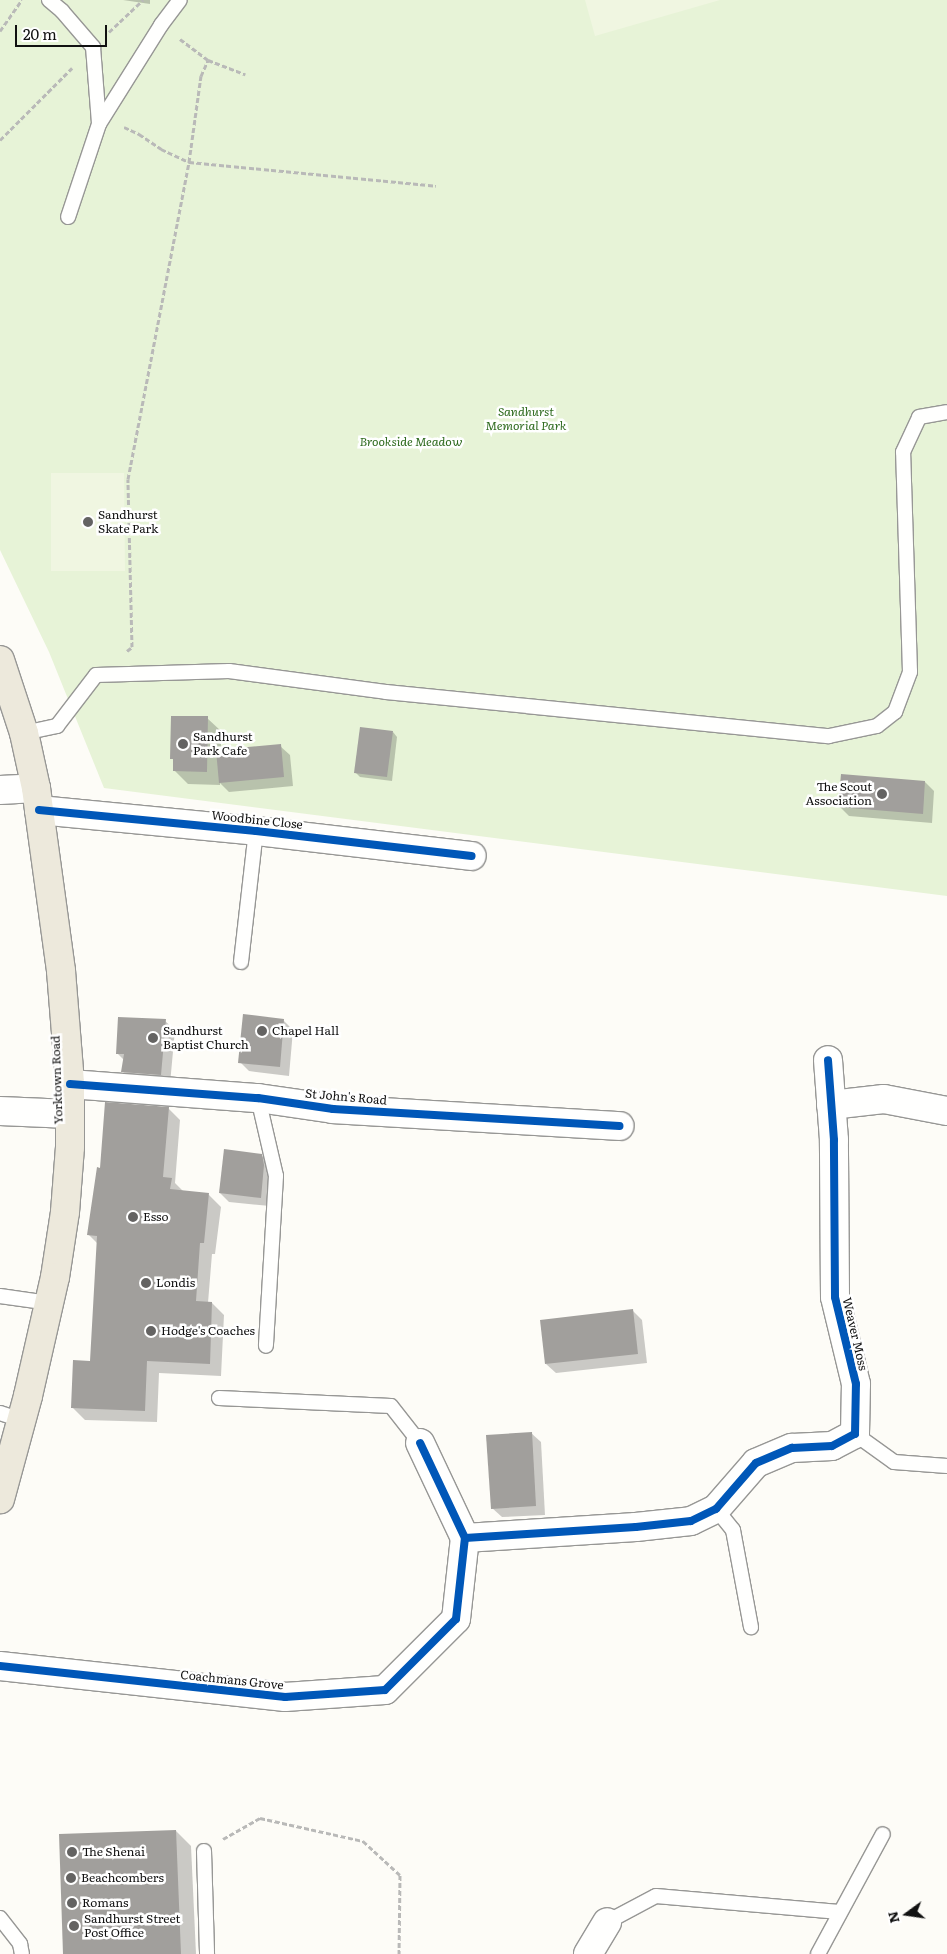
<!DOCTYPE html>
<style>
body{margin:0}
#map{position:relative;width:947px;height:1954px;overflow:hidden;background:#fdfcf7;font-family:Literata,serif}
div>[style]{position:absolute}
.green>*{inset:0;background:#e7f3d7}
.pitch>*{inset:0;background:#f0f6e1}
.shadow>*{inset:0;background:#0003}
.building>*{inset:0;background:#a19f9c}
.path>*{height:3px;margin-top:-1.5px;transform-origin:0;background:repeating-linear-gradient(90deg,#b9b9b8 0 5px,transparent 0 7.5px)}
.roads{filter:drop-shadow(1px 0 #979795) drop-shadow(-1px 0 #979795) drop-shadow(0 1px #979795) drop-shadow(0 -1px #979795)}
.service>*{height:14px;margin:-7px;padding:0 7px;transform-origin:7px;border-radius:7px;background:#fffffe}
.minor>*{height:28px;margin:-14px;padding:0 14px;transform-origin:14px;border-radius:14px;background:#fffffe}
.primary>*{height:28px;margin:-14px;padding:0 14px;transform-origin:14px;border-radius:14px;background:#ede9dc}
.cycleway>*{height:8px;margin:-4px;padding:0 4px;transform-origin:4px;border-radius:4px;background:#0057b8}
.dots>*{width:14px;height:14px;translate:-50% -50%;box-sizing:border-box;border:2px solid #fff;border-radius:50%}
span{translate:-50% -50%;white-space:nowrap;text-align:center;line-height:1.15;-webkit-text-stroke:5px #fff;paint-order:stroke}
.park-label{font-size:12px;color:#2f6b1f;font-style:italic}
.poi-label{font-size:12px;color:#111}
.left{translate:0 -50%;text-align:left}
.right{translate:-100% -50%;text-align:right}
.street-label{font-size:12px;color:#111}
.north{position:absolute;left:882px;top:1889px;width:50px;height:50px;-webkit-text-stroke:4px #fff;paint-order:stroke;rotate:256deg;font-size:14px;font-weight:700;line-height:20px;text-align:center;color:#111}
.north::after{content:'';display:block;margin:auto;width:18px;height:22px;background:#111;clip-path:polygon(50% 0,100% 100%,50% 72%,0 100%)}
.scale{position:absolute;left:15px;top:25px;width:92px;height:22px;box-sizing:border-box;border:2px solid #111;border-top:0;padding-left:6px;font-size:15px;line-height:18px;white-space:nowrap;color:#111;-webkit-text-stroke:4px #fff;paint-order:stroke}
</style>
<div id="map">
<div class="green">
<i style="clip-path:polygon(0 0,947px 0,947px 896px,104px 788px,49px 652px,0 550px)"></i>
</div>
<div class="pitch">
<i style="clip-path:polygon(585px 0,720px 0,595px 36px)"></i>
<i style="clip-path:polygon(51px 473px,124px 473px,125px 571px,51px 571px)"></i>
</div>
<div class="shadow">
<i style="clip-path:polygon(123px 0,150px 0,150px 4px)"></i>
<i style="clip-path:polygon(207px 718px,221px 731px,221px 751px,280px 746px,290px 755px,293px 786px,229px 792px,220px 783px,220px 785px,188px 784px,174px 770px,174px 761px,172px 758px)"></i>
<i style="clip-path:polygon(393px 732px,397px 737px,392px 781px,360px 777px,355px 772px)"></i>
<i style="clip-path:polygon(925px 782px,934px 791px,932px 823px,849px 816px,840px 807px)"></i>
<i style="clip-path:polygon(283px 1020px,293px 1030px,289px 1076px,249px 1071px,240px 1062px)"></i>
<i style="clip-path:polygon(165px 1021px,175px 1030px,170px 1084px,132px 1081px,123px 1072px,124px 1060px,117px 1053px)"></i>
<i style="clip-path:polygon(168px 1108px,180px 1120px,175px 1183px,184px 1192px,209px 1195px,221px 1207px,215px 1254px,212px 1254px,208px 1303px,212px 1303px,224px 1315px,221px 1376px,159px 1373px,157px 1422px,85px 1420px,73px 1408px,91px 1362px,98px 1244px,88px 1234px,101px 1169px)"></i>
<i style="clip-path:polygon(261px 1155px,271px 1165px,270px 1206px,229px 1202px,220px 1193px)"></i>
<i style="clip-path:polygon(632px 1310px,642px 1320px,647px 1363px,556px 1373px,546px 1364px)"></i>
<i style="clip-path:polygon(531px 1433px,541px 1442px,545px 1515px,502px 1517px,492px 1508px)"></i>
<i style="clip-path:polygon(176px 1831px,191px 1846px,196px 1954px,65px 1954px)"></i>
</div>
<div class="building">
<i style="clip-path:polygon(171px 716px,208px 716px,207px 772px,173px 771px,173px 759px,170px 759px)"></i>
<i style="clip-path:polygon(360px 727px,393px 731px,387px 777px,354px 773px)"></i>
<i style="clip-path:polygon(281px 744px,284px 777px,219px 783px,216px 750px)"></i>
<i style="clip-path:polygon(841px 774px,925px 781px,923px 814px,838px 807px)"></i>
<i style="clip-path:polygon(243px 1014px,284px 1019px,280px 1067px,238px 1063px)"></i>
<i style="clip-path:polygon(118px 1017px,166px 1019px,161px 1075px,121px 1072px,124px 1054px,116px 1054px)"></i>
<i style="clip-path:polygon(105px 1102px,169px 1107px,163px 1177px,172px 1178px,170px 1189px,209px 1193px,204px 1243px,200px 1243px,196px 1301px,212px 1302px,210px 1364px,147px 1361px,145px 1411px,71px 1408px,73px 1360px,90px 1361px,97px 1236px,87px 1235px,97px 1167px,100px 1168px)"></i>
<i style="clip-path:polygon(224px 1149px,262px 1154px,264px 1165px,261px 1198px,219px 1193px)"></i>
<i style="clip-path:polygon(633px 1309px,638px 1354px,545px 1364px,540px 1320px)"></i>
<i style="clip-path:polygon(532px 1432px,536px 1506px,491px 1509px,486px 1435px)"></i>
<i style="clip-path:polygon(176px 1830px,181px 1954px,63px 1954px,59px 1834px)"></i>
</div>
<div class="path">
<i style="left:0;top:31px;width:38px;rotate:-55deg"></i>
<i style="left:109px;top:32px;width:47px;rotate:-43.3deg"></i>
<i style="left:180px;top:39px;width:35px;rotate:37deg"></i>
<i style="left:208px;top:60px;width:40px;rotate:21deg"></i>
<i style="left:124px;top:127px;width:17px;rotate:25deg"></i>
<i style="left:139px;top:134px;width:27px;rotate:34deg"></i>
<i style="left:161px;top:149px;width:31px;rotate:25deg"></i>
<i style="left:189px;top:162px;width:248px;rotate:5.5deg"></i>
<i style="left:0;top:140px;width:102px;rotate:-45deg"></i>
<i style="left:127px;top:651px;width:6px;rotate:-39deg"></i>
<i style="left:132px;top:647px;width:168px;rotate:-91.4deg"></i>
<i style="left:128px;top:479px;width:323px;rotate:-79.1deg"></i>
<i style="left:189px;top:162px;width:87px;rotate:-82.1deg"></i>
<i style="left:201px;top:76px;width:17px;rotate:-66deg"></i>
<i style="left:223px;top:1839px;width:43px;rotate:-29.6deg"></i>
<i style="left:260px;top:1818px;width:106px;rotate:12.6deg"></i>
<i style="left:363px;top:1841px;width:50px;rotate:42.6deg"></i>
<i style="left:400px;top:1875px;width:79px;rotate:90.7deg"></i>
</div>
<div class="roads">
<div class="service">
<i style="left:49px;top:0;width:17px;rotate:40deg"></i>
<i style="left:62px;top:11px;width:48px;rotate:49.3deg"></i>
<i style="left:93px;top:47px;width:77px;rotate:85.5deg"></i>
<i style="left:99px;top:124px;width:98px;rotate:108.4deg"></i>
<i style="left:99px;top:124px;width:117px;rotate:-57.9deg"></i>
<i style="left:161px;top:25px;width:31px;rotate:-53deg"></i>
<i style="left:24px;top:733px;width:34px;rotate:-12deg"></i>
<i style="left:57px;top:726px;width:64px;rotate:-52.6deg"></i>
<i style="left:96px;top:675px;width:133px;rotate:-1.7deg"></i>
<i style="left:229px;top:671px;width:158px;rotate:7.6deg"></i>
<i style="left:386px;top:692px;width:445px;rotate:5.7deg"></i>
<i style="left:829px;top:736px;width:49px;rotate:-11.8deg"></i>
<i style="left:877px;top:726px;width:23px;rotate:-38deg"></i>
<i style="left:895px;top:712px;width:43px;rotate:-69.4deg"></i>
<i style="left:910px;top:672px;width:220px;rotate:-91.8deg"></i>
<i style="left:903px;top:452px;width:38px;rotate:-65deg"></i>
<i style="left:919px;top:417px;width:28px;rotate:-10deg"></i>
<i style="left:241px;top:962px;width:132px;rotate:-83.5deg"></i>
<i style="left:258px;top:1098px;width:80px;rotate:77deg"></i>
<i style="left:276px;top:1176px;width:170px;rotate:93.4deg"></i>
<i style="left:0;top:1296px;width:49px;rotate:8.1deg"></i>
<i style="left:219px;top:1398px;width:172px;rotate:2.7deg"></i>
<i style="left:391px;top:1406px;width:47px;rotate:51.9deg"></i>
<i style="left:0;top:1413px;width:22px;rotate:18deg"></i>
<i style="left:855px;top:1434px;width:48px;rotate:35.7deg"></i>
<i style="left:894px;top:1462px;width:53px;rotate:4.3deg"></i>
<i style="left:716px;top:1509px;width:27px;rotate:51deg"></i>
<i style="left:733px;top:1530px;width:99px;rotate:79.5deg"></i>
<i style="left:204px;top:1851px;width:103px;rotate:88.3deg"></i>
<i style="left:0;top:1918px;width:33px;rotate:52deg"></i>
<i style="left:20px;top:1944px;width:10px;rotate:79deg"></i>
<i style="left:607px;top:1922px;width:55px;rotate:-28deg"></i>
<i style="left:656px;top:1896px;width:184px;rotate:5deg"></i>
<i style="left:818px;top:1954px;width:136px;rotate:-61.6deg"></i>
</div>
<div class="minor">
<i style="left:0;top:790px;width:36px;rotate:-3deg"></i>
<i style="left:39px;top:810px;width:218px;rotate:5.5deg"></i>
<i style="left:256px;top:831px;width:217px;rotate:6.6deg"></i>
<i style="left:70px;top:1084px;width:189px;rotate:4.3deg"></i>
<i style="left:258px;top:1098px;width:76px;rotate:8.3deg"></i>
<i style="left:333px;top:1109px;width:287px;rotate:3.4deg"></i>
<i style="left:831px;top:1105px;width:53px;rotate:-6.5deg"></i>
<i style="left:884px;top:1099px;width:64px;rotate:10.8deg"></i>
<i style="left:0;top:1111px;width:70px;rotate:2.5deg"></i>
<i style="left:465px;top:1538px;width:171px;rotate:-3.7deg"></i>
<i style="left:636px;top:1527px;width:55px;rotate:-6.2deg"></i>
<i style="left:691px;top:1521px;width:28px;rotate:-26deg"></i>
<i style="left:716px;top:1509px;width:61px;rotate:-49deg"></i>
<i style="left:756px;top:1463px;width:39px;rotate:-23deg"></i>
<i style="left:792px;top:1448px;width:40px;rotate:-2.9deg"></i>
<i style="left:832px;top:1446px;width:26px;rotate:-28deg"></i>
<i style="left:855px;top:1434px;width:50px;rotate:-88.9deg"></i>
<i style="left:856px;top:1384px;width:89px;rotate:-103.6deg"></i>
<i style="left:835px;top:1297px;width:157px;rotate:-90.4deg"></i>
<i style="left:834px;top:1140px;width:80px;rotate:-94.3deg"></i>
<i style="left:0;top:1666px;width:287px;rotate:6.2deg"></i>
<i style="left:285px;top:1697px;width:100px;rotate:-4deg"></i>
<i style="left:385px;top:1690px;width:100px;rotate:-45deg"></i>
<i style="left:456px;top:1619px;width:81px;rotate:-83.7deg"></i>
<i style="left:465px;top:1538px;width:105px;rotate:-115.3deg"></i>
<i style="left:588px;top:1954px;width:37px;rotate:-59deg"></i>
</div>
<div class="primary">
<i style="left:0;top:660px;width:77px;rotate:71.8deg"></i>
<i style="left:24px;top:733px;width:56px;rotate:77.7deg"></i>
<i style="left:36px;top:788px;width:185px;rotate:82.2deg"></i>
<i style="left:61px;top:971px;width:113px;rotate:85.4deg"></i>
<i style="left:70px;top:1084px;width:63px;rotate:90deg"></i>
<i style="left:70px;top:1147px;width:65px;rotate:94.4deg"></i>
<i style="left:65px;top:1212px;width:66px;rotate:98.7deg"></i>
<i style="left:55px;top:1277px;width:122px;rotate:102.8deg"></i>
<i style="left:28px;top:1396px;width:107px;rotate:105.2deg"></i>
</div>
</div>
<div class="cycleway">
<i style="left:39px;top:810px;width:218px;rotate:5.5deg"></i>
<i style="left:256px;top:831px;width:217px;rotate:6.6deg"></i>
<i style="left:70px;top:1084px;width:189px;rotate:4.3deg"></i>
<i style="left:258px;top:1098px;width:76px;rotate:8.3deg"></i>
<i style="left:333px;top:1109px;width:287px;rotate:3.4deg"></i>
<i style="left:465px;top:1538px;width:171px;rotate:-3.7deg"></i>
<i style="left:636px;top:1527px;width:55px;rotate:-6.2deg"></i>
<i style="left:691px;top:1521px;width:28px;rotate:-26deg"></i>
<i style="left:716px;top:1509px;width:61px;rotate:-49deg"></i>
<i style="left:756px;top:1463px;width:39px;rotate:-23deg"></i>
<i style="left:792px;top:1448px;width:40px;rotate:-2.9deg"></i>
<i style="left:832px;top:1446px;width:26px;rotate:-28deg"></i>
<i style="left:855px;top:1434px;width:50px;rotate:-88.9deg"></i>
<i style="left:856px;top:1384px;width:89px;rotate:-103.6deg"></i>
<i style="left:835px;top:1297px;width:157px;rotate:-90.4deg"></i>
<i style="left:834px;top:1140px;width:80px;rotate:-94.3deg"></i>
<i style="left:0;top:1666px;width:287px;rotate:6.2deg"></i>
<i style="left:285px;top:1697px;width:100px;rotate:-4deg"></i>
<i style="left:385px;top:1690px;width:100px;rotate:-45deg"></i>
<i style="left:456px;top:1619px;width:81px;rotate:-83.7deg"></i>
<i style="left:465px;top:1538px;width:105px;rotate:-115.3deg"></i>
</div>
<div class="dots">
<i style="left:88px;top:522px;background:#646362"></i>
<i style="left:183px;top:744px;background:#646362"></i>
<i style="left:882px;top:794px;background:#646362"></i>
<i style="left:262px;top:1031px;background:#646362"></i>
<i style="left:153px;top:1038px;background:#646362"></i>
<i style="left:133px;top:1217px;background:#646362"></i>
<i style="left:146px;top:1283px;background:#646362"></i>
<i style="left:151px;top:1331px;background:#646362"></i>
<i style="left:72px;top:1852px;background:#646362"></i>
<i style="left:71px;top:1878px;background:#646362"></i>
<i style="left:72px;top:1903px;background:#646362"></i>
<i style="left:74px;top:1926px;background:#646362"></i>
</div>
<div class="park-label">
<span style="left:526px;top:419px">Sandhurst<br>Memorial Park</span>
<span style="left:411px;top:442px">Brookside Meadow</span>
</div>
<div class="poi-label">
<span class="left" style="left:98px;top:522px">Sandhurst<br>Skate Park</span>
<span class="left" style="left:193px;top:744px">Sandhurst<br>Park Cafe</span>
<span class="right" style="left:872px;top:794px">The Scout<br>Association</span>
<span class="left" style="left:163px;top:1038px">Sandhurst<br>Baptist Church</span>
<span class="left" style="left:272px;top:1031px">Chapel Hall</span>
<span class="left" style="left:143px;top:1217px">Esso</span>
<span class="left" style="left:156px;top:1283px">Londis</span>
<span class="left" style="left:161px;top:1331px">Hodge's Coaches</span>
<span class="left" style="left:82px;top:1852px">The Shenai</span>
<span class="left" style="left:81px;top:1878px">Beachcombers</span>
<span class="left" style="left:82px;top:1903px">Romans</span>
<span class="left" style="left:84px;top:1926px">Sandhurst Street<br>Post Office</span>
</div>
<div class="street-label">
<span style="left:257px;top:820px;rotate:6deg">Woodbine Close</span>
<span style="left:57px;top:1080px;rotate:-92deg">Yorktown Road</span>
<span style="left:346px;top:1097px;rotate:5deg">St John's Road</span>
<span style="left:855px;top:1334px;rotate:77deg">Weaver Moss</span>
<span style="left:232px;top:1680px;rotate:6deg">Coachmans Grove</span>
</div>
<div class="north">N</div>
<div class="scale">20 m</div>
</div>
